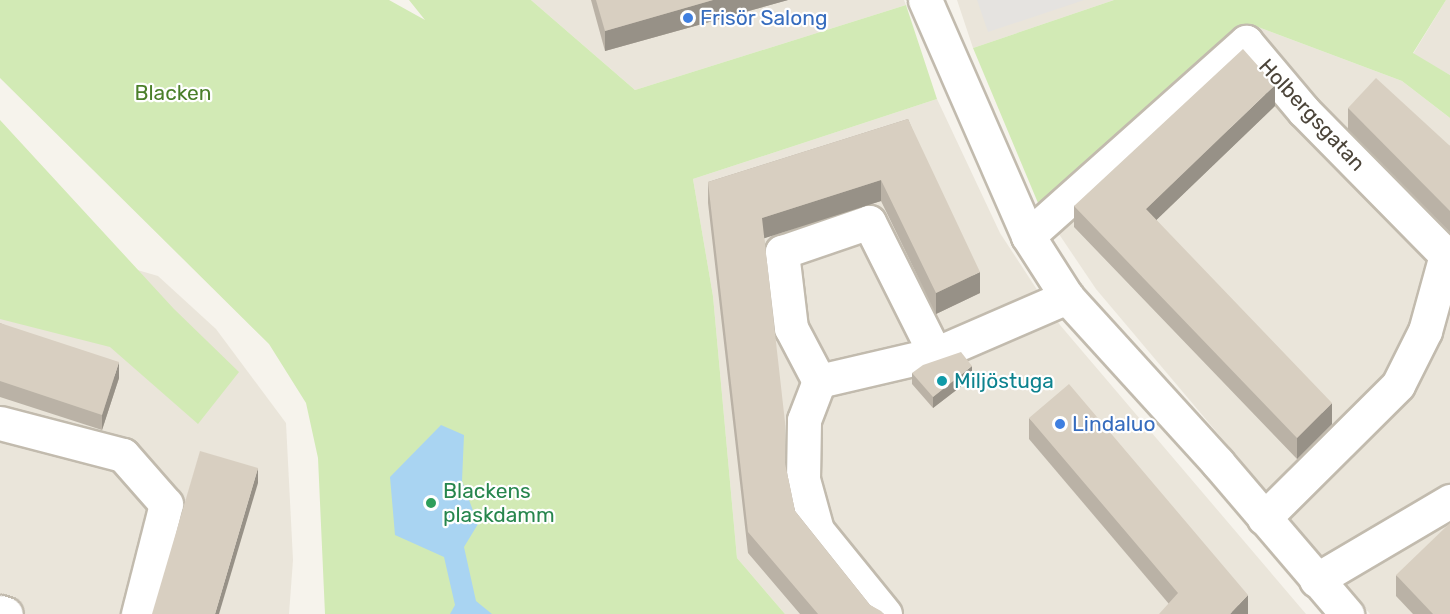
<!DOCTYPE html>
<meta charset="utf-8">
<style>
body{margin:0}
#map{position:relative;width:1450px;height:614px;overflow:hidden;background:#f6f3ec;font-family:Rubik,sans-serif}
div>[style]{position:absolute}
.residential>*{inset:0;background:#eae5da}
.green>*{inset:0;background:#d2eab5}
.parking>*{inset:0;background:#e5e3e0}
.water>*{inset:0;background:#a9d4f2}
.roads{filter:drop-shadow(2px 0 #c2bbae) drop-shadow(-2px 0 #c2bbae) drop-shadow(0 2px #c2bbae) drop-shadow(0 -2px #c2bbae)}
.minor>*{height:33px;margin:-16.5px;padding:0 16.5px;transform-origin:16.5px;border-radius:16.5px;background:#fff}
.wall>*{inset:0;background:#bab2a6}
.shaded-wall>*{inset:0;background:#979187}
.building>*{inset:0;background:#d8cfc1}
.dots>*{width:16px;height:16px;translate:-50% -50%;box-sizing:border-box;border:3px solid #fff;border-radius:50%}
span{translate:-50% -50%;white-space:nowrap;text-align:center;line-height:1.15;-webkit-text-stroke:4.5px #fff;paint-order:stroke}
.shop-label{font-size:21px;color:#366cbe}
.left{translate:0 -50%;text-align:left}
.park-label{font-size:21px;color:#4a7f2a}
.street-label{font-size:21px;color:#4b4439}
.culture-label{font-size:21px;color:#0d838f}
.leisure-label{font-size:21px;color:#27864d}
</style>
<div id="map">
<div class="residential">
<i style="clip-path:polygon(531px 0,904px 0,906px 5px,635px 90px)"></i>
<i style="clip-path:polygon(957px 0,1114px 0,973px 48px)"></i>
<i style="clip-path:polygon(1446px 0,1450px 0,1450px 75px,1413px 54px)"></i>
<i style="clip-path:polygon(1250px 24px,1402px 81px,1450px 118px,1450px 614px,1370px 614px,1096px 289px,1038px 203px)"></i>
<i style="clip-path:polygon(937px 99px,1000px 233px,1060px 325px,1306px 614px,785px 614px,737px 558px,713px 296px,693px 179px)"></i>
<i style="clip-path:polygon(0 230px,158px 276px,216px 329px,286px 423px,293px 560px,289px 614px,0 614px)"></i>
</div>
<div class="green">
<i style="clip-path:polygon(0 0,389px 0,425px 20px,409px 0,531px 0,635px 90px,906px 5px,937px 99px,693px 179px,713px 296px,737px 558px,785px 614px,325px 614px,318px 458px,306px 403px,269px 344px,0 78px)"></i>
<i style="clip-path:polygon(1114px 0,1446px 0,1413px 53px,1450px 75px,1450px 118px,1402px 81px,1250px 24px,1038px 203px,973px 48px)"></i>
<i style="clip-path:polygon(0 120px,174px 309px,239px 372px,198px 424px,110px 347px,0 319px)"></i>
</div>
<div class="parking">
<i style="clip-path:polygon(977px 0,1084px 0,988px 32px)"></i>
</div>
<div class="water">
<i style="clip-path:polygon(441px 425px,464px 435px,462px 481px,478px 524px,464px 547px,476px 601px,492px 614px,450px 614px,455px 605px,444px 557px,395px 535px,390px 477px)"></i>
</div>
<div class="roads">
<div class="minor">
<i style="left:925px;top:0;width:257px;rotate:66.4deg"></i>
<i style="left:1028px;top:236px;width:72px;rotate:57.4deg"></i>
<i style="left:1067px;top:297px;width:224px;rotate:47.7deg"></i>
<i style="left:1218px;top:463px;width:199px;rotate:49.5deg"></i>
<i style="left:1028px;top:236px;width:292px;rotate:-41.7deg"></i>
<i style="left:1246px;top:42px;width:90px;rotate:50deg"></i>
<i style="left:1304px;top:111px;width:202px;rotate:45.4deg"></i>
<i style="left:1446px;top:255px;width:79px;rotate:105.4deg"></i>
<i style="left:1425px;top:331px;width:60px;rotate:116.6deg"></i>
<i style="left:1398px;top:385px;width:189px;rotate:135.2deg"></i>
<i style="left:819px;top:381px;width:60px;rotate:-117.8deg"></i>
<i style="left:791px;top:328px;width:77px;rotate:-96.8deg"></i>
<i style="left:782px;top:252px;width:92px;rotate:-19deg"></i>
<i style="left:869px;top:222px;width:148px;rotate:63.4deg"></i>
<i style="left:0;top:423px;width:127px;rotate:14.6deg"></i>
<i style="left:123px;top:455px;width:65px;rotate:48.7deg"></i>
<i style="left:166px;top:504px;width:114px;rotate:104.3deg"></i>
<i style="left:1316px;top:580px;width:156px;rotate:-30.5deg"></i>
<i style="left:0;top:612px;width:6px;rotate:18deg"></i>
<i style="left:885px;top:614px;width:108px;rotate:-129deg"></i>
<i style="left:817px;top:530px;width:53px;rotate:-105.4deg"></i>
<i style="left:803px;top:479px;width:59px;rotate:-89deg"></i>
<i style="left:804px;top:420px;width:42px;rotate:-69deg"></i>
<i style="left:819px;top:381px;width:119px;rotate:-13.1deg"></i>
<i style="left:935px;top:354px;width:144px;rotate:-23.4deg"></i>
</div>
</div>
<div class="wall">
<i style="clip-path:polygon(591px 0,788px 0,605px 51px)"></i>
<i style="clip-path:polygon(1275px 106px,1156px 220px,1332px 424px,1297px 459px,1074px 227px,1074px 206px)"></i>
<i style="clip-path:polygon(1348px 108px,1450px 146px,1450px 232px,1348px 129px)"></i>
<i style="clip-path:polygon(908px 119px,980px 293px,936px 314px,881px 201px,764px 238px,785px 463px,795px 511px,870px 605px,884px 614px,800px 614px,748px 553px,708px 203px,708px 182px)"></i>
<i style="clip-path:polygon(0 323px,119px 378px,102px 430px,0 397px)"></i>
<i style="clip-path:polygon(912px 373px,972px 378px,933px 408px,912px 384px)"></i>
<i style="clip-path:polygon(1029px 418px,1248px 614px,1169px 604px,1029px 439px)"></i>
<i style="clip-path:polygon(1396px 575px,1450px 614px,1413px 614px,1396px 596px)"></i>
</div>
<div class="shaded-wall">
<i style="clip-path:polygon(713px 0,788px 0,605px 51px,605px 31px)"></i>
<i style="clip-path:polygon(1275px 85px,1275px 106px,1146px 230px,1146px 209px)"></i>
<i style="clip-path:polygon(881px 180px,881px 201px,762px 239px,762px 218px)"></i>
<i style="clip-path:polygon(980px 272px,980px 293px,936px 314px,936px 293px)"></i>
<i style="clip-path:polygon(119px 362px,119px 378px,102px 430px,102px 415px)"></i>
<i style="clip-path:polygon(972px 366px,972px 378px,933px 408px,933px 397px)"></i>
<i style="clip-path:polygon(1332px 403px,1332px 424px,1297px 459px,1297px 438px)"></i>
<i style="clip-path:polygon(258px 468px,258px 483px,219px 614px,215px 614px)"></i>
<i style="clip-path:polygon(1248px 595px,1248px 614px,1230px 614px)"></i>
</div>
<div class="building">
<i style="clip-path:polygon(596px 0,713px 0,605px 31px)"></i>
<i style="clip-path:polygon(1243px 49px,1275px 85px,1146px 209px,1332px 403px,1297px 438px,1074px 206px)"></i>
<i style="clip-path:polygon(1376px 78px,1450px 146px,1450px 211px,1348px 108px)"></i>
<i style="clip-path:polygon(908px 119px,980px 272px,936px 293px,881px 180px,762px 218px,785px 422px,785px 463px,795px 511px,870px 605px,881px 611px,884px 614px,818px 614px,748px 532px,708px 182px)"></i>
<i style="clip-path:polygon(0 323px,119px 362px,102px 415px,0 381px)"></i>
<i style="clip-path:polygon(961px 352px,972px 366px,933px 397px,912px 373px,923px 365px)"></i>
<i style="clip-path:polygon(1069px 384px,1248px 595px,1230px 614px,1159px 614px,1178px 593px,1029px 418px)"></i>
<i style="clip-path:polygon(200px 451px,258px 468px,215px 614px,152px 614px)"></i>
<i style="clip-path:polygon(1450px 523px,1450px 614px,1433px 614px,1396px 575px)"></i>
</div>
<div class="dots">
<i style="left:688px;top:18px;background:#3f7fe0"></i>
<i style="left:942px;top:381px;background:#0f9aa8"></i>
<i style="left:1060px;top:424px;background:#3f7fe0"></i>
<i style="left:431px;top:503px;background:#2e9e5b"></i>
</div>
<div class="shop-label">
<span class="left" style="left:700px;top:18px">Frisör Salong</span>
<span class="left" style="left:1072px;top:424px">Lindaluo</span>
</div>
<div class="park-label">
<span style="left:173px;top:93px">Blacken</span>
</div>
<div class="street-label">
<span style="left:1312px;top:115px;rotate:47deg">Holbergsgatan</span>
</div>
<div class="culture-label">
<span class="left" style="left:954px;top:381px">Miljöstuga</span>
</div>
<div class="leisure-label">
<span class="left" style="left:443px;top:503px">Blackens<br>plaskdamm</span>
</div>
</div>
